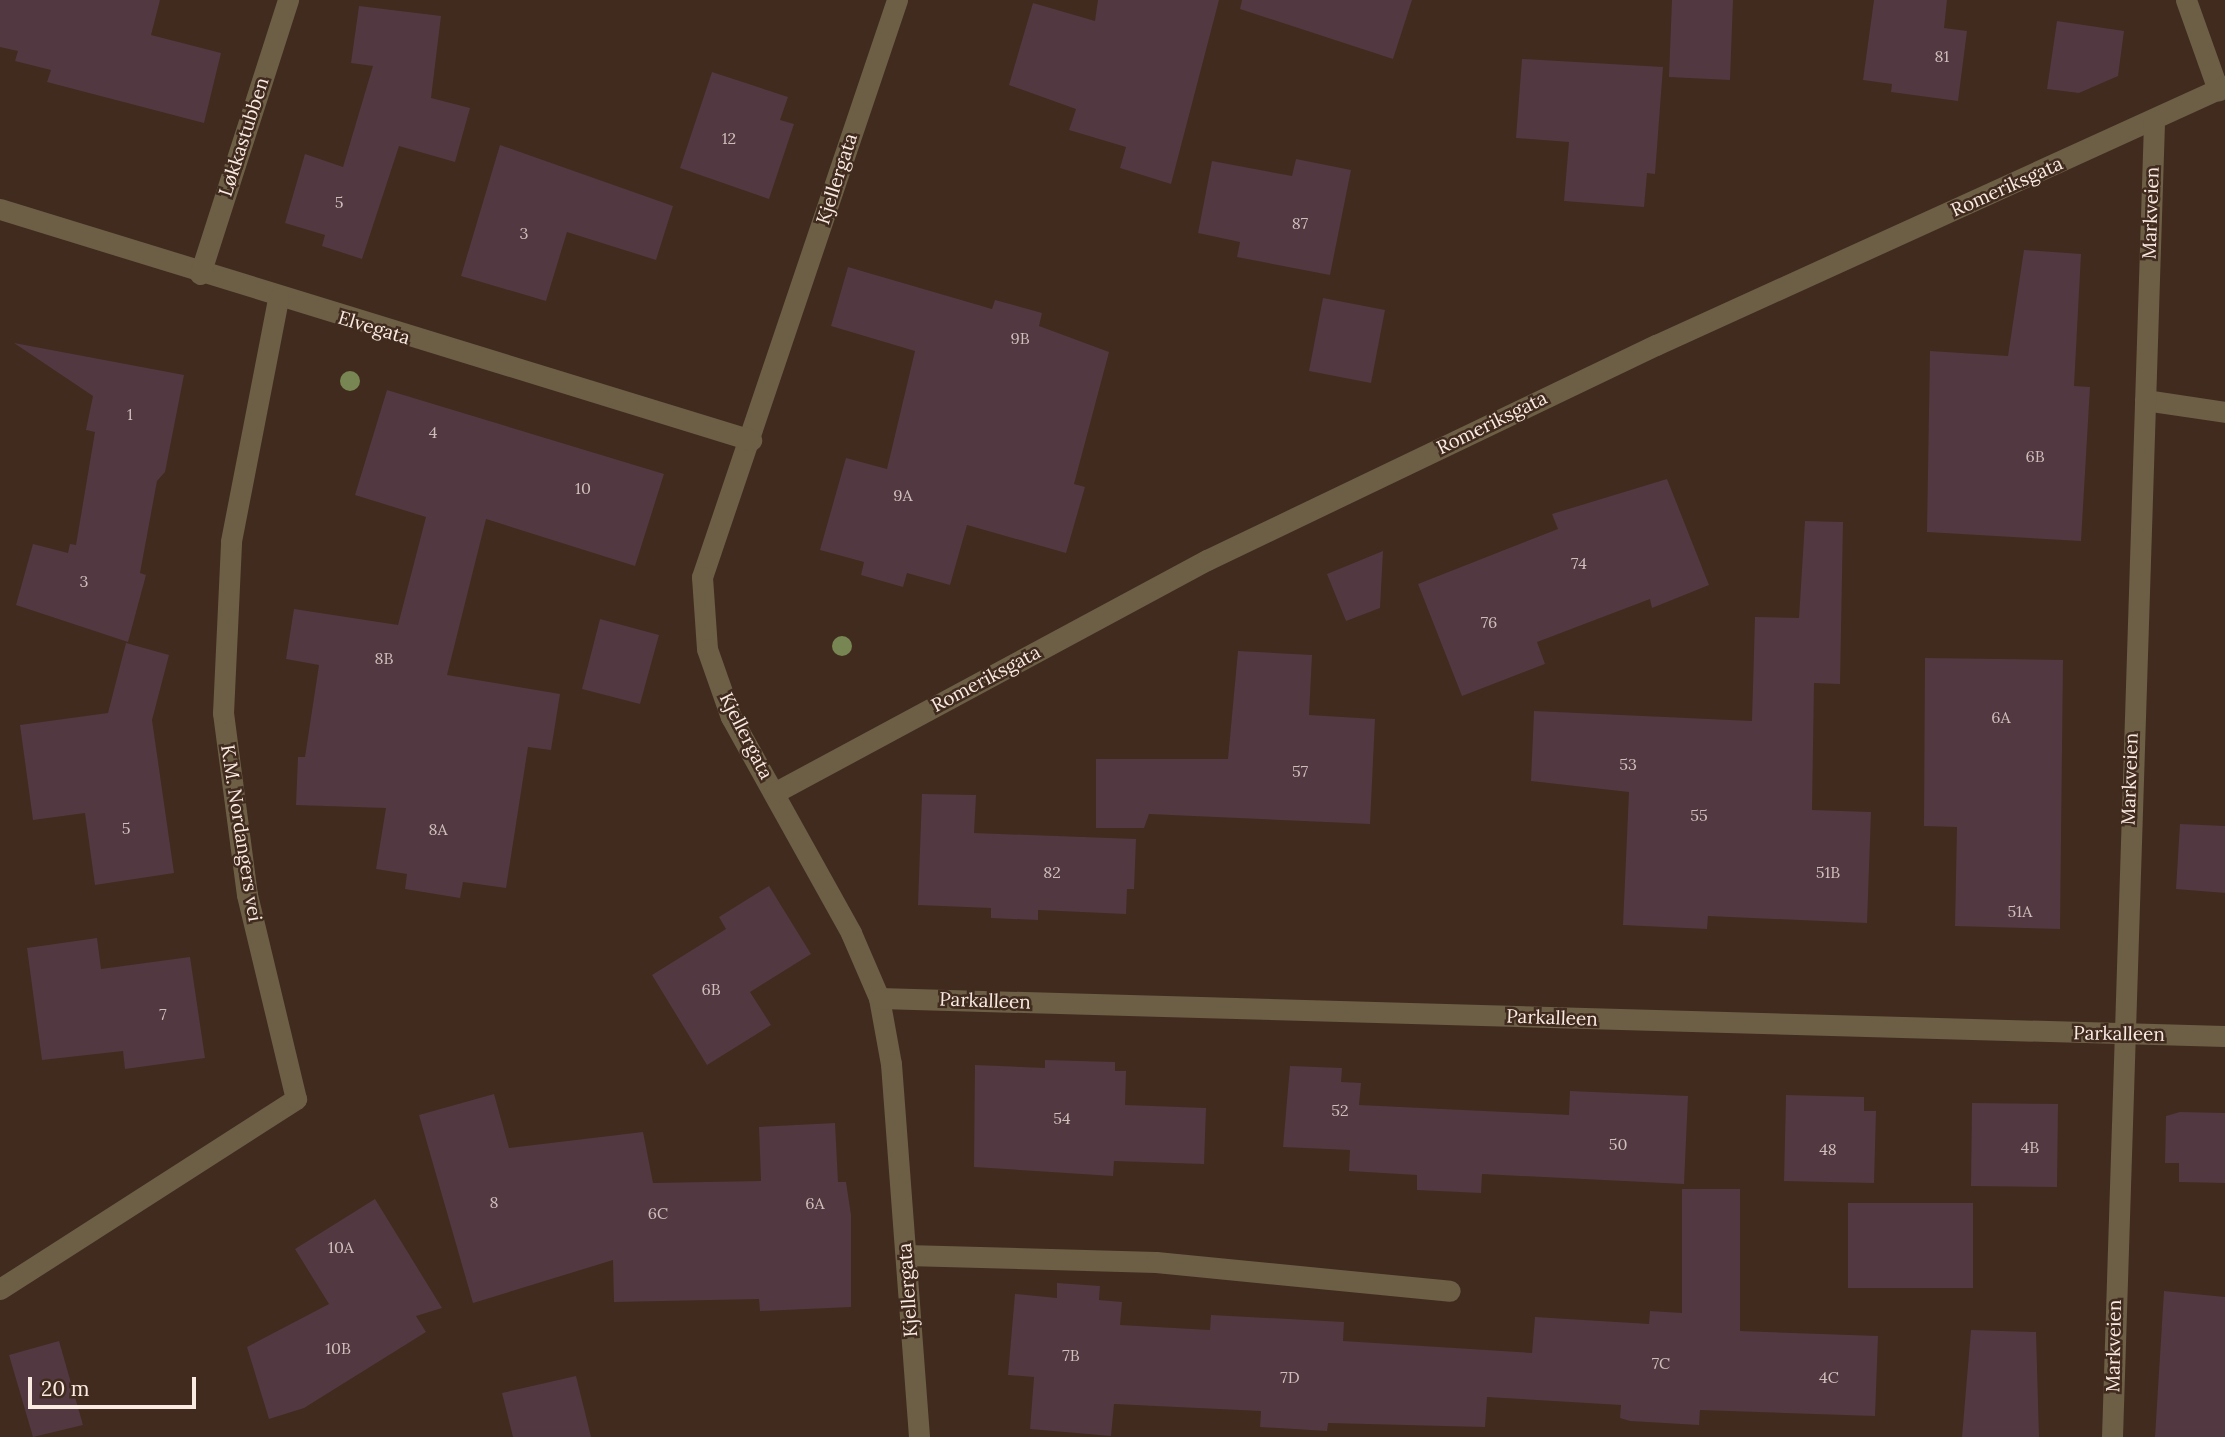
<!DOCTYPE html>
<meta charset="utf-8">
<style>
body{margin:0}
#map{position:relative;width:2225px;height:1437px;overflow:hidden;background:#412b1e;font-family:Lora,serif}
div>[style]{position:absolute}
.building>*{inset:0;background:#523841}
.lane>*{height:21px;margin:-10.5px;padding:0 10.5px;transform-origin:10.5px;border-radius:10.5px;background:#6c5f46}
.street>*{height:21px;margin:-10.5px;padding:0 10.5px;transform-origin:10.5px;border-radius:10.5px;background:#6c5f46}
.trees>*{width:20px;height:20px;margin:-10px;border-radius:50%;background:#778652}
span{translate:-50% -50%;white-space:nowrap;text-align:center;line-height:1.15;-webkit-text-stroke:5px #412b1e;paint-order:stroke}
.number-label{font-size:16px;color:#cfbeba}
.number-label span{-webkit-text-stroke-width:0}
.street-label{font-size:19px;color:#f9eae2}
.scale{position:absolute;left:28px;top:1377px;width:168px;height:32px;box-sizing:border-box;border:4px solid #f9eae2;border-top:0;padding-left:9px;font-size:21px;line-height:24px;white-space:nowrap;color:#f9eae2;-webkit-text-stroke:5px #412b1e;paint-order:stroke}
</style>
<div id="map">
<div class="building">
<i style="clip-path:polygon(0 0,160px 0,151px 35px,221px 53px,204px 123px,47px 82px,51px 70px,15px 61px,18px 51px,0 47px)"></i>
<i style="clip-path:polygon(1098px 0,1219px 0,1171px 184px,1120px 168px,1126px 147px,1069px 130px,1076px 109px,1009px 85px,1033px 3px,1095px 21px)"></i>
<i style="clip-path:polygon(1242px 0,1412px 0,1393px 59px,1240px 9px)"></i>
<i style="clip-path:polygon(1672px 0,1733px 0,1730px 80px,1669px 77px)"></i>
<i style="clip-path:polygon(1874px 0,1947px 0,1944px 28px,1967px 31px,1958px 101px,1891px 92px,1892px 84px,1863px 80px)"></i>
<i style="clip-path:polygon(359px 6px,441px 16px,431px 98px,470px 108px,455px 162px,399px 146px,362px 259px,322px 246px,325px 235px,285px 223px,305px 154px,343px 167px,373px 66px,351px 63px)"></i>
<i style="clip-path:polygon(2057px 21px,2124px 31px,2118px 76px,2079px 93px,2047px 89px)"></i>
<i style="clip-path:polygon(1522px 59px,1663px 67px,1655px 174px,1647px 173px,1644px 207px,1564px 201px,1569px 142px,1516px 138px)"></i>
<i style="clip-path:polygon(712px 72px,788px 97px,780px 120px,794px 124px,769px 199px,680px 168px)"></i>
<i style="clip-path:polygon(500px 145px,673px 206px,656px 260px,567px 232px,546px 301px,461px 276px)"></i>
<i style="clip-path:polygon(1296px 159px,1351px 170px,1330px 275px,1237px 257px,1240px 242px,1198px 233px,1212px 161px,1292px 176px)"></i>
<i style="clip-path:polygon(2024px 250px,2081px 254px,2074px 386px,2090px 387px,2081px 541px,1927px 532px,1930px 351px,2008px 356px)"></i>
<i style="clip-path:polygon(848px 267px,992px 309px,995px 300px,1042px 313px,1039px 326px,1109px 352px,1074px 484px,1085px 487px,1066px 553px,967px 525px,950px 585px,907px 573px,903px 587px,861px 575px,864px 562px,820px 550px,846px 458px,887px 469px,915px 351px,831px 326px)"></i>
<i style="clip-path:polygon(1323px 298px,1385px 310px,1371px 383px,1309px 371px)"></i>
<i style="clip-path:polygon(14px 343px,184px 375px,165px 472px,157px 481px,140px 573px,146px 575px,128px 642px,16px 605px,33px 544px,68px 553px,70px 544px,76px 545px,95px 432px,86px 430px,93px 396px)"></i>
<i style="clip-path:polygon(387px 390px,664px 474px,635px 566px,486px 519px,447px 675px,560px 694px,551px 750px,528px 747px,506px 888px,463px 882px,460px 898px,405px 889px,407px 874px,376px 869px,386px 808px,296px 805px,298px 757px,305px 757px,319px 665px,286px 659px,294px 609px,398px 625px,426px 517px,355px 495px)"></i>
<i style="clip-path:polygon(1667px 479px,1709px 585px,1652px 608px,1650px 599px,1537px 642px,1545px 664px,1462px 696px,1418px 584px,1558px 529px,1552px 514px)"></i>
<i style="clip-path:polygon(1805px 521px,1843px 522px,1840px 684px,1814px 683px,1812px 810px,1871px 812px,1867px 923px,1708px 916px,1707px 929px,1623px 925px,1629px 792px,1531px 781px,1534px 711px,1752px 721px,1755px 617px,1799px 618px)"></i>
<i style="clip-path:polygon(1383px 551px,1380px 608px,1346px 621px,1327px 574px)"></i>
<i style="clip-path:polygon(600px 619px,659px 635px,640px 704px,582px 689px)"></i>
<i style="clip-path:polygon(126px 643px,169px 655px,152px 720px,174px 873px,95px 885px,85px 813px,33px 820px,20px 725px,108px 713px)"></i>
<i style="clip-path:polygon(1238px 651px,1312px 655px,1309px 715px,1375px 719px,1370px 824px,1149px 814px,1144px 828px,1096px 828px,1096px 759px,1228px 759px)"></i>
<i style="clip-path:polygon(1925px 658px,2063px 660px,2060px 929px,1955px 926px,1957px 827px,1924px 826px)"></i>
<i style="clip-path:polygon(922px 794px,976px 795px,974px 833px,1136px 839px,1134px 889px,1127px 889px,1126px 914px,1038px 910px,1038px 920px,991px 918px,991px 908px,918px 905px)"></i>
<i style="clip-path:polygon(2180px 824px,2225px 826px,2225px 893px,2176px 889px)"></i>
<i style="clip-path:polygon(769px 886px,811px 954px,750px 992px,771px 1025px,707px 1065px,652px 975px,726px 929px,719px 917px)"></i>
<i style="clip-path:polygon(97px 938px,101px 969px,190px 957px,205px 1058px,125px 1069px,123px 1051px,42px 1060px,27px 948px)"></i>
<i style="clip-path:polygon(1045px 1060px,1115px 1062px,1115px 1071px,1126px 1071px,1125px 1105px,1206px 1108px,1204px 1164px,1114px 1161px,1113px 1176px,974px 1167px,975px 1065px,1045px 1068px)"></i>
<i style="clip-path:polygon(1290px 1066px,1342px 1068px,1341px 1082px,1361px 1083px,1359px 1105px,1569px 1115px,1570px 1091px,1688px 1096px,1684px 1184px,1482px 1174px,1481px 1193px,1417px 1190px,1417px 1175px,1349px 1171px,1350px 1150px,1283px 1147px)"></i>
<i style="clip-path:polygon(494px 1094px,509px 1148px,643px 1132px,653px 1183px,761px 1181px,759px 1127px,835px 1123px,838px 1182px,846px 1182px,851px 1215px,851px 1307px,760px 1311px,759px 1299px,614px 1302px,613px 1260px,473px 1303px,419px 1115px)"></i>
<i style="clip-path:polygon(1786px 1095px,1864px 1097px,1864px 1111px,1876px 1111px,1874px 1183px,1784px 1181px)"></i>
<i style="clip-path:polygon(1972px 1103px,2058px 1104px,2057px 1187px,1971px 1186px)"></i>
<i style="clip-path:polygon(2180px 1112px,2225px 1113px,2225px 1183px,2179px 1182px,2179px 1163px,2165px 1163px,2166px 1116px)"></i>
<i style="clip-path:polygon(1682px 1189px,1740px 1189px,1740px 1331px,1878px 1336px,1875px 1416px,1700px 1410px,1699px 1425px,1630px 1421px,1620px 1418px,1621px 1405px,1487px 1397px,1485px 1427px,1328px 1423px,1327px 1431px,1260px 1427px,1261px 1411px,1114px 1404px,1111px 1436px,1030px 1429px,1034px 1377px,1008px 1375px,1015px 1294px,1057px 1298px,1057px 1283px,1100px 1286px,1099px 1300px,1122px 1302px,1120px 1325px,1210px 1330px,1211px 1315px,1344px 1322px,1343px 1341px,1532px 1353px,1535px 1317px,1649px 1324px,1650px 1311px,1682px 1313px)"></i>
<i style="clip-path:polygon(375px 1199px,442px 1308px,416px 1316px,426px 1332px,304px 1408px,269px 1419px,247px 1347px,329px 1304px,295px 1249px)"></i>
<i style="clip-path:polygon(1848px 1203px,1973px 1203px,1973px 1288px,1848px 1288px)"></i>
<i style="clip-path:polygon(2164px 1291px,2225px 1297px,2225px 1437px,2155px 1437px)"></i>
<i style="clip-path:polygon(1971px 1330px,2036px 1332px,2039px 1437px,1962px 1437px)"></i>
<i style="clip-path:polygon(59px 1341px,83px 1425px,33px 1437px,9px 1355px)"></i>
<i style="clip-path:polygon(576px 1376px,591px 1437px,513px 1437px,502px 1393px)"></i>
</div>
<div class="lane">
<i style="left:906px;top:1255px;width:250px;rotate:1.6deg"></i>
<i style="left:1156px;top:1262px;width:295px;rotate:5.6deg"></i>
</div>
<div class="street">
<i style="left:897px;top:0;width:609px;rotate:108.67deg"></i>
<i style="left:702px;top:577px;width:72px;rotate:86deg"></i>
<i style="left:707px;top:649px;width:72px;rotate:70.6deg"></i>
<i style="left:731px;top:717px;width:247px;rotate:60.9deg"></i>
<i style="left:851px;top:933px;width:71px;rotate:66.7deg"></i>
<i style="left:879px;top:998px;width:67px;rotate:79.7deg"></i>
<i style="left:891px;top:1064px;width:374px;rotate:85.7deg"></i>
<i style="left:2186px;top:0;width:96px;rotate:70.4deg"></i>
<i style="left:0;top:209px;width:786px;rotate:17.1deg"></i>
<i style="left:200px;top:274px;width:288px;rotate:-72.2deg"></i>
<i style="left:2145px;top:400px;width:81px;rotate:8.5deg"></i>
<i style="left:774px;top:793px;width:492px;rotate:-28.3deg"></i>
<i style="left:1207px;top:560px;width:498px;rotate:-25.6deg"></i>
<i style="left:1656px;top:345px;width:625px;rotate:-24.47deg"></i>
<i style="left:879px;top:998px;width:1347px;rotate:1.62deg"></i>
<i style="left:0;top:1289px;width:352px;rotate:-32.7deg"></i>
<i style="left:296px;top:1099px;width:210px;rotate:-103.5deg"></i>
<i style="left:247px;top:895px;width:184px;rotate:-97.5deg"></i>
<i style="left:223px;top:713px;width:172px;rotate:-87.3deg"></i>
<i style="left:231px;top:541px;width:247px;rotate:-79deg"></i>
<i style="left:2112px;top:1437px;width:1316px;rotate:-88.17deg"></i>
</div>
<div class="trees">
<i style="left:350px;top:381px"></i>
<i style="left:842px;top:646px"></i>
</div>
<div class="number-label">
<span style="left:1942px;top:56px">81</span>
<span style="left:729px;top:138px">12</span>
<span style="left:339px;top:202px">5</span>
<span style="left:1300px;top:223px">87</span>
<span style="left:524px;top:233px">3</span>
<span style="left:1020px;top:338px">9B</span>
<span style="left:130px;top:414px">1</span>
<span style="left:433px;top:432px">4</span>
<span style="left:2035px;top:456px">6B</span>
<span style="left:583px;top:488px">10</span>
<span style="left:903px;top:495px">9A</span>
<span style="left:1579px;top:563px">74</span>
<span style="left:84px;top:581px">3</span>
<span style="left:1489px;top:622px">76</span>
<span style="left:384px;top:658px">8B</span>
<span style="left:2001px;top:717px">6A</span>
<span style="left:1628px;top:764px">53</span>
<span style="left:1300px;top:771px">57</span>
<span style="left:1699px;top:815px">55</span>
<span style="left:126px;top:828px">5</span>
<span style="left:438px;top:829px">8A</span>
<span style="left:1052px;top:872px">82</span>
<span style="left:1828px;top:872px">51B</span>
<span style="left:2020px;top:911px">51A</span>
<span style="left:711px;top:989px">6B</span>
<span style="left:163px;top:1014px">7</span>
<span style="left:1340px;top:1110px">52</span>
<span style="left:1062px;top:1118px">54</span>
<span style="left:1618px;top:1144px">50</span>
<span style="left:2030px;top:1147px">4B</span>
<span style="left:1828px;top:1149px">48</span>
<span style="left:494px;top:1202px">8</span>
<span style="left:815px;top:1203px">6A</span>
<span style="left:658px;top:1213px">6C</span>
<span style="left:341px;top:1247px">10A</span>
<span style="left:338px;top:1348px">10B</span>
<span style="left:1071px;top:1355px">7B</span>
<span style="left:1661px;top:1363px">7C</span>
<span style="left:1290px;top:1377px">7D</span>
<span style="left:1829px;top:1377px">4C</span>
</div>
<div class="street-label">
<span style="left:244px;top:137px;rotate:-72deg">Løkkastubben</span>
<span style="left:837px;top:179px;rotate:-72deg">Kjellergata</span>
<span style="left:2007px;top:187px;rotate:-24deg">Romeriksgata</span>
<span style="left:2151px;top:213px;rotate:-88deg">Markveien</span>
<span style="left:374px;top:328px;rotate:17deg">Elvegata</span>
<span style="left:1492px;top:423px;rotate:-26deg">Romeriksgata</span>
<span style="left:986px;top:679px;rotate:-28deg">Romeriksgata</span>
<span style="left:746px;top:736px;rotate:63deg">Kjellergata</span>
<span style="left:2130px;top:779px;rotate:-88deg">Markveien</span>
<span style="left:241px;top:833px;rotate:81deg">K.M. Nordangers vei</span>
<span style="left:985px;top:1001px;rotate:2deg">Parkalleen</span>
<span style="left:1552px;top:1018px;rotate:2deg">Parkalleen</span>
<span style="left:2119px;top:1034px;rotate:1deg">Parkalleen</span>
<span style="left:908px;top:1290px;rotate:-94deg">Kjellergata</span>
<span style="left:2114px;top:1346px;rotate:-89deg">Markveien</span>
</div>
<div class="scale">20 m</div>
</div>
